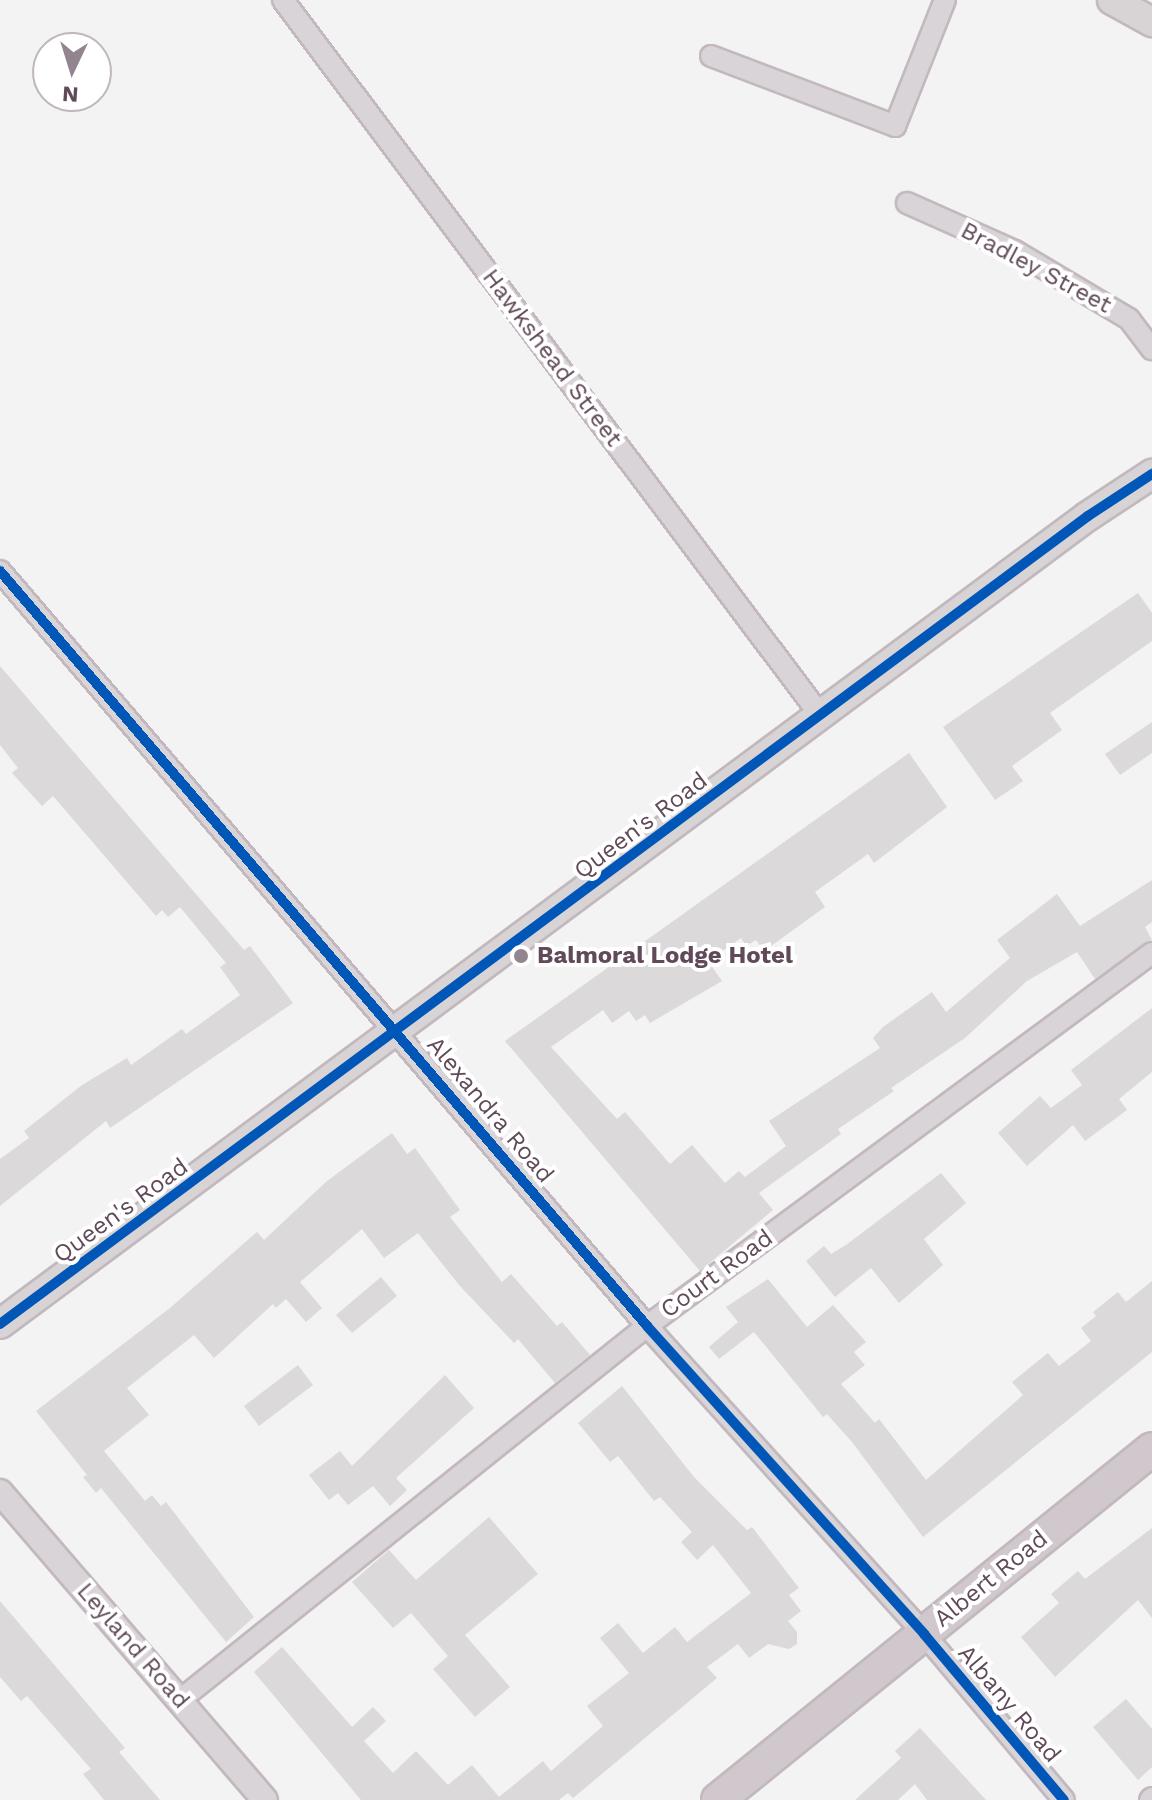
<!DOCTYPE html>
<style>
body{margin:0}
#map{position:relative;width:1152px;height:1800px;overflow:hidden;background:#f3f3f3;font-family:"Work Sans",sans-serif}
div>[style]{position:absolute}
.building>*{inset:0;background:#dbd9da}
.roads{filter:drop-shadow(2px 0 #c2b8be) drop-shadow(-2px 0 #c2b8be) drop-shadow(0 2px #c2b8be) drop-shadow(0 -2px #c2b8be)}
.minor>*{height:20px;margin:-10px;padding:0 10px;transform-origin:10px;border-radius:10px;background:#d9d4d7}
.tertiary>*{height:24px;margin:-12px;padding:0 12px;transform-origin:12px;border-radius:12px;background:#d9d4d7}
.secondary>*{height:28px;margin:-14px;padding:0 14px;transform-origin:14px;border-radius:14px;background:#d8d4d6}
.trunk>*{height:32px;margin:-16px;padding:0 16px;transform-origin:16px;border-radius:16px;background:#d0c8cd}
.cycleway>*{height:10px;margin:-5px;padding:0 5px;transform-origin:5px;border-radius:5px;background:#0057b8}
.dots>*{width:22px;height:22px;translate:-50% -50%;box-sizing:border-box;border:4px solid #fff;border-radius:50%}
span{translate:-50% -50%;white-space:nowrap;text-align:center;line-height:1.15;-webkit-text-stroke:8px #fff;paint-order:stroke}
.street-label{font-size:24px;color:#604a59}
.poi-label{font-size:24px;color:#604a59;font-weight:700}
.left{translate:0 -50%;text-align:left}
.north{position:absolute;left:32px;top:32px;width:80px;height:80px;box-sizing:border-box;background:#fff;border:2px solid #bfb7bd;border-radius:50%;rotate:184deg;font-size:22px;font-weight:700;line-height:32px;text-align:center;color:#604a59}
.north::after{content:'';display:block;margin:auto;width:28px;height:36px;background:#93858f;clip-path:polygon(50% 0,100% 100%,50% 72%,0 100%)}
</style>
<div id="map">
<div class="building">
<i style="clip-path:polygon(1138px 593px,1152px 613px,1152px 641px,1050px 713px,1062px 730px,1012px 766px,1023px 781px,995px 800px,943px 727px)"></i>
<i style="clip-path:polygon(0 666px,244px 950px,250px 946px,293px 1003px,110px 1128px,106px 1121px,0 1206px,0 1159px,29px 1138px,24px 1131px,82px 1085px,127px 1058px,131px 1065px,182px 1029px,186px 1034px,240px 995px,220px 967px,226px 963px,180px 907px,168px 917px,162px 910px,156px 916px,53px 796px,42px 806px,12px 773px,18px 768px,0 745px)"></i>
<i style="clip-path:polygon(1152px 722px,1152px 753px,1120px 775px,1105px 754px)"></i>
<i style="clip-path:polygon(909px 753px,947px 807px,874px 863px,868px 854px,815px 892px,825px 907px,764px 951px,756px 940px,746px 946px,741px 938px,708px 961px,722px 981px,650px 1023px,645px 1015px,636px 1021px,629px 1011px,612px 1023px,603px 1010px,551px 1047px,617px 1119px,625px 1112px,670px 1164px,692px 1145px,725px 1183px,739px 1171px,745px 1177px,786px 1146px,769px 1121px,880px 1048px,873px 1038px,883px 1027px,932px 992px,946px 1012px,1010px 958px,997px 940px,1057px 894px,1080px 926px,1152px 880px,1152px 922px,1145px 927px,1152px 940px,1095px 979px,1077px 952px,1027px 981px,965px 1038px,891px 1088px,894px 1091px,838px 1129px,841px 1134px,759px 1193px,773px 1210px,700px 1271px,505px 1041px)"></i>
<i style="clip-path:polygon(1152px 1008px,1152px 1072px,1119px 1099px,1127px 1110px,1085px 1141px,1073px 1125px,1027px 1166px,998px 1133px,1040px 1096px,1051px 1108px,1082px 1085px,1071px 1070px)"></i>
<i style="clip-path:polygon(392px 1133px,407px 1154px,415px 1148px,460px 1210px,450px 1217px,502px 1282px,511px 1274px,557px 1326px,562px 1322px,590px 1355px,555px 1383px,518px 1339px,514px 1343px,459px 1285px,418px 1233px,384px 1258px,362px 1229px,300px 1282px,322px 1308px,306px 1322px,286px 1299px,276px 1308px,273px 1304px,214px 1358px,194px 1335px,127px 1388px,149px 1415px,104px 1451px,145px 1501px,152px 1495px,161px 1506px,166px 1502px,254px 1617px,226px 1642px,101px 1488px,96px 1493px,83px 1477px,87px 1475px,36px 1411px,170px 1308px,257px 1232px,264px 1240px,327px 1181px)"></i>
<i style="clip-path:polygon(941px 1173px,966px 1203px,924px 1239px,943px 1265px,899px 1303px,871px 1268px,835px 1297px,806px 1261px,824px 1246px,831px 1254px,846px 1245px)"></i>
<i style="clip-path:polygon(381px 1277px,397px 1296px,352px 1333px,336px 1315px)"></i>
<i style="clip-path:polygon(768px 1279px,807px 1327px,833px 1305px,866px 1342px,854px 1352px,865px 1365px,841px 1384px,875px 1423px,879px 1419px,926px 1480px,1023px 1395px,1012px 1382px,1048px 1353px,1059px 1366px,1091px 1341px,1081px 1328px,1096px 1316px,1093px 1312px,1118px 1292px,1126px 1302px,1152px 1281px,1152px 1352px,923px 1537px,852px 1442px,827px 1414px,823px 1417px,754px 1332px,719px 1359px,709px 1347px,738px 1322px,726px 1307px)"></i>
<i style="clip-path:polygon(298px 1365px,313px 1385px,259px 1426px,244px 1406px)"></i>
<i style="clip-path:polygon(445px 1375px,474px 1408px,396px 1478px,407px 1490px,390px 1506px,373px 1486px,348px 1505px,338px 1493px,329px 1500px,309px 1475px,340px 1451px,352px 1466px)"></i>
<i style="clip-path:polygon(622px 1386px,694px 1477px,747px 1530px,752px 1527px,799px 1588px,789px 1595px,801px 1611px,788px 1621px,797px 1632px,797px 1644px,789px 1649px,768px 1644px,749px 1658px,738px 1644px,707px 1667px,717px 1678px,573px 1798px,568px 1793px,559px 1800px,361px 1800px,254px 1672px,282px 1647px,352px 1727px,373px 1707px,386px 1721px,364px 1741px,393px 1773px,416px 1751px,448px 1785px,472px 1765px,499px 1797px,543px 1761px,551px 1771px,603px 1726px,587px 1706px,629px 1673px,600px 1638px,618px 1623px,643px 1653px,675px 1627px,687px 1642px,751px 1593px,713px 1545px,697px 1560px,681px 1542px,692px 1532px,660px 1497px,654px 1501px,618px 1456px,610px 1462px,578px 1423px)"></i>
<i style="clip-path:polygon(489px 1517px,538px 1574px,465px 1635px,510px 1687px,475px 1717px,433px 1669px,448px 1656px,411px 1613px,393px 1628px,352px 1582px,389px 1550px,416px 1580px)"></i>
<i style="clip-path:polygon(1152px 1528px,1152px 1618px,1138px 1600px,1055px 1677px,1021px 1637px,1059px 1603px,1051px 1594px,1078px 1571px,1085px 1579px)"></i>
<i style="clip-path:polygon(0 1601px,125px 1748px,119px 1752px,160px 1800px,104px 1800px,83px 1774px,91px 1769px,27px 1696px,21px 1701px,0 1677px)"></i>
<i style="clip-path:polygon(1126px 1699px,1152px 1729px,1152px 1767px,1138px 1780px,1093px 1727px)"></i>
<i style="clip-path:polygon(920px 1728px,986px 1800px,927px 1800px,915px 1784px,898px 1800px,855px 1800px,901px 1758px,895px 1751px)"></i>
</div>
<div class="roads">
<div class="minor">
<i style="left:283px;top:0;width:896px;rotate:53.08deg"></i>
<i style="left:711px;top:56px;width:197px;rotate:20.8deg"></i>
<i style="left:895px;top:126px;width:136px;rotate:-68.4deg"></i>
<i style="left:907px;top:203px;width:118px;rotate:24deg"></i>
<i style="left:1015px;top:251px;width:133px;rotate:30.8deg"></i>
<i style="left:1129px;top:319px;width:38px;rotate:53deg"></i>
<i style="left:0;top:571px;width:994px;rotate:49.4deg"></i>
<i style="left:647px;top:1326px;width:414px;rotate:48deg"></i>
<i style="left:924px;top:1634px;width:217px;rotate:49.9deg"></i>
<i style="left:180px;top:1700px;width:598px;rotate:-38.69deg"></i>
<i style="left:647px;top:1326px;width:628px;rotate:-36.45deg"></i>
<i style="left:1150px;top:1800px;width:3px;rotate:-45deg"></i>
</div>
<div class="tertiary">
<i style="left:0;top:1492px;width:406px;rotate:49.3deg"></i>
</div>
<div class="secondary">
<i style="left:1112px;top:0;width:46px;rotate:28.8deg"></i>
<i style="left:0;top:1324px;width:1355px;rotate:-36.6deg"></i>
<i style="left:1088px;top:516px;width:77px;rotate:-33.3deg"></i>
</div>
<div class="trunk">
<i style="left:718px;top:1800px;width:558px;rotate:-38.96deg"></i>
</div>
</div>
<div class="cycleway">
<i style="left:0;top:571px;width:994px;rotate:49.4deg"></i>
<i style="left:647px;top:1326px;width:414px;rotate:48deg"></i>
<i style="left:924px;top:1634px;width:217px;rotate:49.9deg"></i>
<i style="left:0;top:1324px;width:1355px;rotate:-36.6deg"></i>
<i style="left:1088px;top:516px;width:77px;rotate:-33.3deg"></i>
</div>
<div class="dots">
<i style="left:521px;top:956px;background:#93858f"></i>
</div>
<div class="street-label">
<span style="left:1036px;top:268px;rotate:28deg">Bradley Street</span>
<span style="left:552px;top:358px;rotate:53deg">Hawkshead Street</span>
<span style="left:641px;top:826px;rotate:-37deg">Queen's Road</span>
<span style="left:490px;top:1110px;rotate:50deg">Alexandra Road</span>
<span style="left:121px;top:1211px;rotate:-36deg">Queen's Road</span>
<span style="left:717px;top:1274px;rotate:-36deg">Court Road</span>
<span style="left:991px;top:1579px;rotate:-39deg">Albert Road</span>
<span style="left:133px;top:1646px;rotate:49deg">Leyland Road</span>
<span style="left:1009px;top:1704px;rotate:50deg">Albany Road</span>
</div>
<div class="poi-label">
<span class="left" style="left:537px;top:956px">Balmoral Lodge Hotel</span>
</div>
<div class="north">N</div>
</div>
